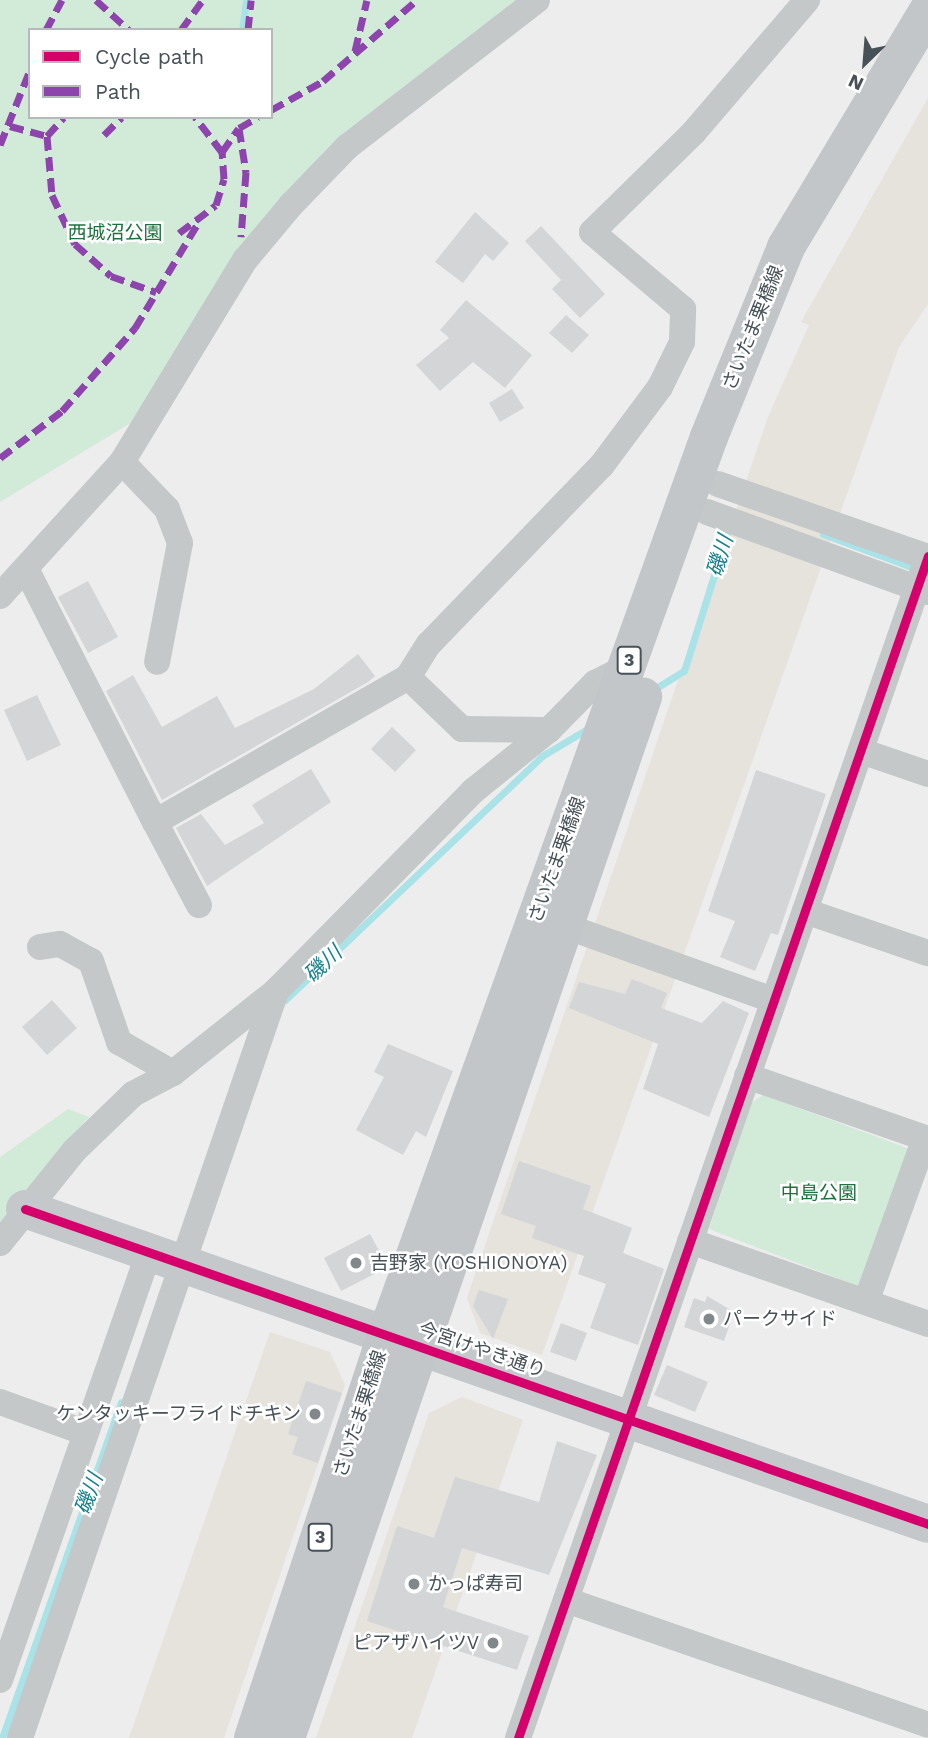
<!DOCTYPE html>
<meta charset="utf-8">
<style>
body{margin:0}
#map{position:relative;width:928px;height:1738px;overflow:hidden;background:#ededed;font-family:"Work Sans","Noto Sans JP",sans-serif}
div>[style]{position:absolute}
.commercial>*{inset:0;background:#e6e2dc}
.green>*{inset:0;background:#d2ebd9}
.stream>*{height:7px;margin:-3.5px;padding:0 3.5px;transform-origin:3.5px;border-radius:3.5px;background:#a9e2e7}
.building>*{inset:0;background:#d3d5d6}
.street>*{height:26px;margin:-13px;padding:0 13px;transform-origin:13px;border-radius:13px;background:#c4c8c9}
.secondary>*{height:38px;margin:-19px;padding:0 19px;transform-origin:19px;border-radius:19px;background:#c5c8ca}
.primary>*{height:38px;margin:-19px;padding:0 19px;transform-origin:19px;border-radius:19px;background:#c2c6c8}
.quiet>*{height:7px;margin-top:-3.5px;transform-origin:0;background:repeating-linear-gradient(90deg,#8e44ad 0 14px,transparent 0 21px)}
.cycleway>*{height:9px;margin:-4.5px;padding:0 4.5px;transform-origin:4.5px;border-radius:4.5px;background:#d6006c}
.dots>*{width:19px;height:19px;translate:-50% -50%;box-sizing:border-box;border:4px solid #fff;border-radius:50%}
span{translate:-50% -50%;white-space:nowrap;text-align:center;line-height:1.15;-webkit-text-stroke:5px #fff;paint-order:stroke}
.shield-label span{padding:2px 5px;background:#fff;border:2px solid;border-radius:5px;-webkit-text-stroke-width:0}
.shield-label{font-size:18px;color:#465158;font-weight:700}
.park-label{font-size:19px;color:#1c733d}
.street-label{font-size:19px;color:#465158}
.poi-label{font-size:19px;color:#465158}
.left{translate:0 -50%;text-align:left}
.right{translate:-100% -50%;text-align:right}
.water-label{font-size:21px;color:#16828d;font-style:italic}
.legend{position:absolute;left:28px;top:28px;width:245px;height:91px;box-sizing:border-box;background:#fff;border:2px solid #b5b9bc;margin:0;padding:9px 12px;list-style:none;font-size:21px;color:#465158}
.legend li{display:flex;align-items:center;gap:14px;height:35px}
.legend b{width:35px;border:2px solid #b5b9bc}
.north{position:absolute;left:830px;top:28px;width:70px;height:70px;-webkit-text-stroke:5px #fff;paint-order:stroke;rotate:205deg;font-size:19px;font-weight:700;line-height:28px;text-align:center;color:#465158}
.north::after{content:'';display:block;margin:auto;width:24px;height:32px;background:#465158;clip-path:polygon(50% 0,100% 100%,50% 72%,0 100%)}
</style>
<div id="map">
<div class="commercial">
<i style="clip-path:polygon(928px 98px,928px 304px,899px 347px,542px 1355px,480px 1333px,467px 1298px,768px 417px,809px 325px,801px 322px)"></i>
<i style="clip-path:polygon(270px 1332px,330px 1352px,345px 1385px,224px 1738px,129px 1738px)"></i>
<i style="clip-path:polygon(462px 1397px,523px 1420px,412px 1738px,316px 1738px,429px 1413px)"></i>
</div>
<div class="green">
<i style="clip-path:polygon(evenodd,0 0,517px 0,334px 146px,144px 415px,0 502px,0 0,30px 30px,271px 30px,271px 117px,30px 117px,30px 30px)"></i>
<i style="clip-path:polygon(763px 1095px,910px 1149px,860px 1287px,709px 1229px,751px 1103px)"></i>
<i style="clip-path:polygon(68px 1109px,89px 1117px,0 1222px,0 1157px)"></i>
</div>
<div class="stream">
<i style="left:242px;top:30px;width:30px;rotate:-82deg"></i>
<i style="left:823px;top:534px;width:100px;rotate:20.4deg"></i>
<i style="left:653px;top:690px;width:36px;rotate:-32deg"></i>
<i style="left:684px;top:671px;width:151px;rotate:-72.6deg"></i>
<i style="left:285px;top:1000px;width:354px;rotate:-43.5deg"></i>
<i style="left:542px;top:756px;width:55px;rotate:-30.8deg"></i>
<i style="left:2px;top:1738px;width:356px;rotate:-70.5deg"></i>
</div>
<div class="building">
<i style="clip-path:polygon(475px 212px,509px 243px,493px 261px,485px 254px,463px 283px,435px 262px)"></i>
<i style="clip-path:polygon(541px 226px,605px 294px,580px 318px,552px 289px,561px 280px,525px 241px)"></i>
<i style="clip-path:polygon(466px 300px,532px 355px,505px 388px,473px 362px,440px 391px,416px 365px,449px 338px,440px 330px)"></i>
<i style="clip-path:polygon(566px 315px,589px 335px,572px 353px,549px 333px)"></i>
<i style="clip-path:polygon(512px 389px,524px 408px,500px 422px,489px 403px)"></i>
<i style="clip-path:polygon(88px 581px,118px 637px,88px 653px,58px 597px)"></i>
<i style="clip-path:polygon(358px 654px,375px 676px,368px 682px,162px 800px,106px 691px,133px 675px,162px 727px,217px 696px,235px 728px,314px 689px)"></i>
<i style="clip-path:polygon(37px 695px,61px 745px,27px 761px,4px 710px)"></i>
<i style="clip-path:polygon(392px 727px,416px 750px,395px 772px,371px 749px)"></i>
<i style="clip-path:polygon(311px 769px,331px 802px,207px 886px,176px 828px,201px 814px,225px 845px,264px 823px,252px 805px)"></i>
<i style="clip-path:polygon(756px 770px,826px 794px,778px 935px,771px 933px,755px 971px,720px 957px,735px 921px,708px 911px)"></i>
<i style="clip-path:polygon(632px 979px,667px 993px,661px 1008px,702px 1023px,723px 1001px,749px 1013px,709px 1117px,643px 1089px,658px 1044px,569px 1008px,579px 982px,625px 994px)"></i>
<i style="clip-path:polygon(52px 1000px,77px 1028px,47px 1055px,22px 1027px)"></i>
<i style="clip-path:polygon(388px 1044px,453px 1071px,426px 1137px,416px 1131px,403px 1155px,356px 1130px,384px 1077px,374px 1072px)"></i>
<i style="clip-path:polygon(519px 1161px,591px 1186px,583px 1209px,632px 1228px,623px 1253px,664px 1269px,638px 1345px,590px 1328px,606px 1284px,578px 1274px,584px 1256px,532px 1238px,536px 1226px,501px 1214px)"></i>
<i style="clip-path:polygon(370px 1234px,388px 1267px,341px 1291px,324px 1258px)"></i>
<i style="clip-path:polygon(479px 1290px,508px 1299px,493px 1339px,473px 1306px)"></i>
<i style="clip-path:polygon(707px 1296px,734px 1312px,724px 1341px,684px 1327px,694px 1298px,705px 1302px)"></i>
<i style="clip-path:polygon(561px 1323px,587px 1333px,576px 1361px,550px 1352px)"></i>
<i style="clip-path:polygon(667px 1365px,708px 1382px,695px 1412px,654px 1395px)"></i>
<i style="clip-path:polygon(306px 1381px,342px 1393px,318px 1463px,292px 1454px,298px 1437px,288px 1434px)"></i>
<i style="clip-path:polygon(557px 1441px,597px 1455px,549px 1575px,462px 1548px,443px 1607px,529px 1636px,517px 1670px,367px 1621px,397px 1526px,434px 1538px,455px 1477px,539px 1502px)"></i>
</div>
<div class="street">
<i style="left:122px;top:462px;width:65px;rotate:46.2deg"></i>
<i style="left:167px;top:509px;width:36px;rotate:69deg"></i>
<i style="left:180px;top:543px;width:121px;rotate:100.9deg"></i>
<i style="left:718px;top:484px;width:222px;rotate:19.2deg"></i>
<i style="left:707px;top:512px;width:235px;rotate:19.9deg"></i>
<i style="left:26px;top:569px;width:284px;rotate:63deg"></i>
<i style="left:155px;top:822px;width:292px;rotate:-29.8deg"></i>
<i style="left:408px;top:677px;width:75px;rotate:43.9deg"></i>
<i style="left:462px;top:729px;width:87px;rotate:0.7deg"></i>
<i style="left:0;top:596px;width:181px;rotate:-47.7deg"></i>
<i style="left:122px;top:462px;width:237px;rotate:-58.7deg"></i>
<i style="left:245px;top:260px;width:72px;rotate:-50.1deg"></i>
<i style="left:291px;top:205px;width:81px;rotate:-46deg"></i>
<i style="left:347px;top:147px;width:240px;rotate:-37.7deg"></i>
<i style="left:408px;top:677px;width:39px;rotate:-58deg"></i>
<i style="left:429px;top:644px;width:249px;rotate:-46deg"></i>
<i style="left:602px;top:465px;width:97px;rotate:-53.4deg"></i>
<i style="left:660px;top:387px;width:50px;rotate:-63.9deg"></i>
<i style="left:682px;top:342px;width:33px;rotate:-88deg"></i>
<i style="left:683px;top:309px;width:119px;rotate:-139.8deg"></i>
<i style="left:592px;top:232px;width:143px;rotate:-44.4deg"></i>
<i style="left:694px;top:132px;width:174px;rotate:-49.4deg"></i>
<i style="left:861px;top:751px;width:71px;rotate:18.9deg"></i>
<i style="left:155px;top:822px;width:94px;rotate:62.1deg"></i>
<i style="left:805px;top:911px;width:130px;rotate:18.9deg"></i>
<i style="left:565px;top:926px;width:221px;rotate:19.6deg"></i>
<i style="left:40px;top:947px;width:20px;rotate:-9deg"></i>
<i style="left:60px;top:944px;width:35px;rotate:29deg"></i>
<i style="left:91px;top:961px;width:86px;rotate:70.9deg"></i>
<i style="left:119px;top:1042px;width:62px;rotate:29.9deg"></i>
<i style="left:747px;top:1076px;width:192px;rotate:19.2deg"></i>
<i style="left:690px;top:1241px;width:252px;rotate:19.2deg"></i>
<i style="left:0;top:1243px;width:118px;rotate:-51.2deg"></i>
<i style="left:74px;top:1151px;width:82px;rotate:-44deg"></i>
<i style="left:133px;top:1094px;width:45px;rotate:-27.7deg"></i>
<i style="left:173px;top:1073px;width:132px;rotate:-38.5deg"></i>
<i style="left:276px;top:991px;width:281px;rotate:-45.4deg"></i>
<i style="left:473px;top:791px;width:97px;rotate:-38.8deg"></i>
<i style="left:549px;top:730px;width:66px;rotate:-45.6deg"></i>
<i style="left:595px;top:683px;width:36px;rotate:-27deg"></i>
<i style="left:866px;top:1302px;width:174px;rotate:-70.2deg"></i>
<i style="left:0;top:1402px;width:91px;rotate:19.8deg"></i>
<i style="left:566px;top:1600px;width:383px;rotate:19deg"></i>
<i style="left:0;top:1680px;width:453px;rotate:-70.8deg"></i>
<i style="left:20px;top:1738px;width:790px;rotate:-71.08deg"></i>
<i style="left:518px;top:1738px;width:1251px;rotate:-70.87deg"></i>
</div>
<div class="secondary">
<i style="left:25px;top:1209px;width:956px;rotate:19.23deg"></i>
</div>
<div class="primary">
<i style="left:253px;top:1738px;width:423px;rotate:-71.7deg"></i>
<i style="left:386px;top:1336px;width:955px;rotate:-70.24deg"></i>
<i style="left:709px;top:437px;width:205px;rotate:-67.9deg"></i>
<i style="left:786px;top:247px;width:275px;rotate:-59deg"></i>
<i style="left:286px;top:1738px;width:1101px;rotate:-71.07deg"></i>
</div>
<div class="quiet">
<i style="left:96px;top:0;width:45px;rotate:42.3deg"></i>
<i style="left:46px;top:30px;width:34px;rotate:-62deg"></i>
<i style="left:181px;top:30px;width:37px;rotate:-54deg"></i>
<i style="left:248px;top:30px;width:30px;rotate:-84deg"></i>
<i style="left:355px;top:51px;width:52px;rotate:-76.8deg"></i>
<i style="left:271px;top:110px;width:60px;rotate:-29.1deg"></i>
<i style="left:323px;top:81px;width:124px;rotate:-40.8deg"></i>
<i style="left:10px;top:126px;width:38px;rotate:15deg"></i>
<i style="left:47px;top:136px;width:59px;rotate:85.2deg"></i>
<i style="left:52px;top:195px;width:54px;rotate:64.9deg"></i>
<i style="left:75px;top:244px;width:48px;rotate:41.6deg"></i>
<i style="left:111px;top:276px;width:48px;rotate:19.6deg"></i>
<i style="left:239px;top:128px;width:45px;rotate:81deg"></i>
<i style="left:246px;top:172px;width:65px;rotate:94.4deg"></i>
<i style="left:104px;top:135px;width:25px;rotate:-45deg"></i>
<i style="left:47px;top:136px;width:25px;rotate:-48deg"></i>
<i style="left:0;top:145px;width:81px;rotate:-68.2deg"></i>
<i style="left:222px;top:152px;width:29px;rotate:-55deg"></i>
<i style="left:239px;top:128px;width:22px;rotate:-30deg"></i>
<i style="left:179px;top:233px;width:46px;rotate:-37.1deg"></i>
<i style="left:216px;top:205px;width:27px;rotate:-73deg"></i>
<i style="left:224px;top:179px;width:27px;rotate:-94deg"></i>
<i style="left:222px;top:152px;width:44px;rotate:-127.6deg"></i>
<i style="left:0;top:458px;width:78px;rotate:-37.2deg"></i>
<i style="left:62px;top:411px;width:111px;rotate:-48.7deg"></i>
<i style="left:135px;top:328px;width:120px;rotate:-59deg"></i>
</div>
<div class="cycleway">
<i style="left:25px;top:1209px;width:956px;rotate:19.23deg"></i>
<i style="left:518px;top:1738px;width:1251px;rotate:-70.87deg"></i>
</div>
<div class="dots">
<i style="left:356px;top:1263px;background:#80888c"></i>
<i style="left:709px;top:1319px;background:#80888c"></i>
<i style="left:315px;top:1414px;background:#80888c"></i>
<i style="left:414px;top:1584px;background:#80888c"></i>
<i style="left:493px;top:1643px;background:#80888c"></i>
</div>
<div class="shield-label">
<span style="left:629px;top:660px">3</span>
<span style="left:320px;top:1537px">3</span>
</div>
<div class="park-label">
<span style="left:115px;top:233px">西城沼公園</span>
<span style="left:819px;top:1193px">中島公園</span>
</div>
<div class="street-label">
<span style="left:753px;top:328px;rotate:-68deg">さいたま栗橋線</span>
<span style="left:557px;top:860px;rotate:-70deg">さいたま栗橋線</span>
<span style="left:482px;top:1350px;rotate:19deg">今宮けやき通り</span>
<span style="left:360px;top:1414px;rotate:-72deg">さいたま栗橋線</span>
</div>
<div class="poi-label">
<span class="left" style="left:370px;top:1263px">吉野家 (YOSHIONOYA)</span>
<span class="left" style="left:723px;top:1319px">パークサイド</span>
<span class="right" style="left:301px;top:1414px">ケンタッキーフライドチキン</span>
<span class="left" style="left:428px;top:1584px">かっぱ寿司</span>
<span class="right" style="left:479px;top:1643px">ピアザハイツV</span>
</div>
<div class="water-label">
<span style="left:720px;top:556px;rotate:-73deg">磯川</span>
<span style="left:323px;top:964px;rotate:-43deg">磯川</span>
<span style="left:89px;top:1494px;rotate:-70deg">磯川</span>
</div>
<ul class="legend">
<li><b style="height:9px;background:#d6006c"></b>Cycle path</li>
<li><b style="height:9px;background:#8e44ad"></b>Path</li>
</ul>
<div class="north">N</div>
</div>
